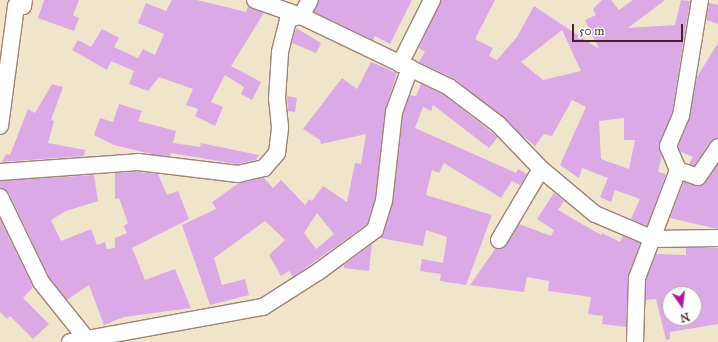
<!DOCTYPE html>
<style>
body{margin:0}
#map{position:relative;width:718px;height:342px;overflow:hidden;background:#f0e5ca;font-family:"IM FELL Great Primer",serif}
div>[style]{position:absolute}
.building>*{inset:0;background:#dca9e7}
.roads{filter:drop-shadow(1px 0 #9d827a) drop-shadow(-1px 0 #9d827a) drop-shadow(0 1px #9d827a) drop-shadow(0 -1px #9d827a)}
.minor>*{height:16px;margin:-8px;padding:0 8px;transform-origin:8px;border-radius:8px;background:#fff}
span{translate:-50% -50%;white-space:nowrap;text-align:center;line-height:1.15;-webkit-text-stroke:3.5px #fff;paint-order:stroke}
.north{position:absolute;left:662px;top:286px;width:40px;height:40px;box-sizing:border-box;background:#fff;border:1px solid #b7a5aa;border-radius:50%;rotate:166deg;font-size:11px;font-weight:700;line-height:16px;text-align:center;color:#4a1f2b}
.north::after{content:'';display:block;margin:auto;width:14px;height:18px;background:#b5179e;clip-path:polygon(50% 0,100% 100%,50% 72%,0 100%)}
.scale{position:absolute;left:572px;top:24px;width:111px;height:18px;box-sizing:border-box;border:2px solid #4a1f2b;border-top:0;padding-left:5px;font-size:12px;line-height:14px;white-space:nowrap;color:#4a1f2b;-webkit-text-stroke:3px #fff;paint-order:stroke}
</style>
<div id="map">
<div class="building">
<i style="clip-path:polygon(44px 0,79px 0,73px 15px,79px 18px,74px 31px,38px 18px)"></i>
<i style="clip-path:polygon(172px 0,197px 0,246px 12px,248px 7px,264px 13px,231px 66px,261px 82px,252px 100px,241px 94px,244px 87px,225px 75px,211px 102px,223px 107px,215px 126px,195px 116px,198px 109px,186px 105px,193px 89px,159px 77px,148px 91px,129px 84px,134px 71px,111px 61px,107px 70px,72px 50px,78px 40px,91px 47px,102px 29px,119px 38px,114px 47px,138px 58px,143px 49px,155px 55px,164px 34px,138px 23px,146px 3px,166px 11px)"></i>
<i style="clip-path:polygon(319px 0,412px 0,390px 44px,375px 36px,373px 40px,314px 12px)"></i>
<i style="clip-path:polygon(evenodd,441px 0,495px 0,475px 39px,493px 48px,489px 56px,497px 60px,517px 37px,534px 6px,599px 49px,585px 20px,596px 15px,593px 9px,602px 0,611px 0,619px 10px,633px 0,665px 0,628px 28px,675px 25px,681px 0,690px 1px,672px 113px,659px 146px,662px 155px,658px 172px,666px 174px,647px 226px,631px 219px,640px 199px,615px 190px,611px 202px,600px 197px,608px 178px,582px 168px,579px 178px,560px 165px,586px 107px,572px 100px,552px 136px,544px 134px,535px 146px,455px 79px,419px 62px,425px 52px,419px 48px,441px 0,562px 30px,581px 71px,543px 80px,521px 62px,562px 30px,441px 0,624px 118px,624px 140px,635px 140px,629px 169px,601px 159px,599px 121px,624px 118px)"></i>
<i style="clip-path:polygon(709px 3px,718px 5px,718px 24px,706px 20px)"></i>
<i style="clip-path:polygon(296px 28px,321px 43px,316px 53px,292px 43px)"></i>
<i style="clip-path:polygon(718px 43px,718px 138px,710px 142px,694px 166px,689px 164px,693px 157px,681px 152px,678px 146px,690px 118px,697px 77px)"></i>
<i style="clip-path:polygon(evenodd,371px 62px,397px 73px,385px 111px,375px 199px,367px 224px,293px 277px,289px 271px,281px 276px,269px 255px,285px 240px,265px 221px,214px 258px,222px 285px,245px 279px,249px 295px,210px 305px,182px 225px,216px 209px,212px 202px,239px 183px,264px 178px,273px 188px,281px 180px,305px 205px,309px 199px,312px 201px,323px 186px,347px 202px,355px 163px,361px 164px,366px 134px,321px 144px,320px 140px,303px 129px,342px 78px,357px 89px,371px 62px,317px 213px,334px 234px,316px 249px,304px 233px,317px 213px)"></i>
<i style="clip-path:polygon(52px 84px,63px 87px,51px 120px,54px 121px,48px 143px,85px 150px,84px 156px,2px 162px,6px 154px,10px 155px,28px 109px,35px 113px)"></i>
<i style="clip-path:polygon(421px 84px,444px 95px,498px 137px,489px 148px,433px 105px,431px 111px,423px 107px,415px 128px,516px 173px,518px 169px,527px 174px,520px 185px,512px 181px,501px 198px,444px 163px,439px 173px,432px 170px,426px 195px,492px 215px,466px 285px,440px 281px,441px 274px,420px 271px,422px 259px,443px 263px,447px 237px,426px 230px,423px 246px,380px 238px,393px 202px,403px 114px,410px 95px,416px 96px)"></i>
<i style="clip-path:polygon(287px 96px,297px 98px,295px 112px,288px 111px)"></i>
<i style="clip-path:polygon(119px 104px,142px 111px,138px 121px,176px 131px,173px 143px,200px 147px,201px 143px,259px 155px,256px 160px,237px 164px,171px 153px,170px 156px,156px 155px,114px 145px,94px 135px,100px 118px,113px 122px)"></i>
<i style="clip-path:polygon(718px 164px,718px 229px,670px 218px,684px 182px,703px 185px)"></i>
<i style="clip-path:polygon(138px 172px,158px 174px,167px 195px,178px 191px,189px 219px,132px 248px,139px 265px,145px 280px,175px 269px,191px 308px,124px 317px,104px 325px,89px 285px,67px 300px,49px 277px,9px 193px,0 188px,0 181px,94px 175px,98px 201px,66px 211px,51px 220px,61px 241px,91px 229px,97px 245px,105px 242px,107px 249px,115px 248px,115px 238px,127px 233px,124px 226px,128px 223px,119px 198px,115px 199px,115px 173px)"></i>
<i style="clip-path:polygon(554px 193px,564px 201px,558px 210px,601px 235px,602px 233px,620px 242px,623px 236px,640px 243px,628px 277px,626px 327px,602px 324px,603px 316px,588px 314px,591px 297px,548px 291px,549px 281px,527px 277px,524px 292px,470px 285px,495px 249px,507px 245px,519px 224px,551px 236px,554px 230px,537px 219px)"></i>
<i style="clip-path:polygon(0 219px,33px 287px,23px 298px,49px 324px,33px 339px,10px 316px,7px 319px,0 312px)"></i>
<i style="clip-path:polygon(372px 244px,369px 271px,344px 268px,344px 265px)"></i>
<i style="clip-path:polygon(evenodd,686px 248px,718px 248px,718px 324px,670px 332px,670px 339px,666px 340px,656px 299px,646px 300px,646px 280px,656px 254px,686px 255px,686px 248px,670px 294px,694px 294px,694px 318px,670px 318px,670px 294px)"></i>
</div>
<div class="roads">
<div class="minor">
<i style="left:255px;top:0;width:49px;rotate:19.2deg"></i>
<i style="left:301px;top:16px;width:164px;rotate:25.6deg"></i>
<i style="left:449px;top:87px;width:61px;rotate:37.1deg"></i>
<i style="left:498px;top:124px;width:62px;rotate:46.3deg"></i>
<i style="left:541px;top:169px;width:70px;rotate:39.8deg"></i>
<i style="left:595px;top:214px;width:64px;rotate:23deg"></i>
<i style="left:654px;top:239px;width:64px;rotate:-0.9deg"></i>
<i style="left:400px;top:64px;width:72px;rotate:-63.4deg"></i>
<i style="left:0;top:126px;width:121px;rotate:-82.4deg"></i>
<i style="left:16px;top:6px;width:7px"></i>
<i style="left:23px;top:6px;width:6px;rotate:-81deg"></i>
<i style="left:678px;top:170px;width:21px;rotate:19deg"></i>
<i style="left:698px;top:177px;width:36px;rotate:-56deg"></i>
<i style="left:0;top:172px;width:138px;rotate:-4.1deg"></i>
<i style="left:138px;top:162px;width:101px;rotate:6.8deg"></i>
<i style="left:238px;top:174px;width:27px;rotate:-13deg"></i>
<i style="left:264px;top:168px;width:20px;rotate:-49deg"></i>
<i style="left:277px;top:153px;width:26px;rotate:-83deg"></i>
<i style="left:280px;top:127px;width:28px;rotate:-96deg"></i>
<i style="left:277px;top:99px;width:47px;rotate:-86.3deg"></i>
<i style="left:280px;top:52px;width:34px;rotate:-76deg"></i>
<i style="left:288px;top:19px;width:13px;rotate:-13deg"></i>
<i style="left:301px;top:16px;width:18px;rotate:-61deg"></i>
<i style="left:0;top:197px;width:94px;rotate:64.2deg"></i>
<i style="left:41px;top:282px;width:70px;rotate:51.3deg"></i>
<i style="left:499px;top:240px;width:82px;rotate:-59.4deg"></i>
<i style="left:70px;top:342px;width:196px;rotate:-10.3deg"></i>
<i style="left:263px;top:307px;width:65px;rotate:-32.5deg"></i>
<i style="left:318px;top:272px;width:71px;rotate:-36.4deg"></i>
<i style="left:375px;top:230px;width:30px;rotate:-73deg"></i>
<i style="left:384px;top:201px;width:90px;rotate:-83.6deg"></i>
<i style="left:394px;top:112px;width:47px;rotate:-70deg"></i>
<i style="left:635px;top:342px;width:64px;rotate:-88.2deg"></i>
<i style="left:637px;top:278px;width:116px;rotate:-69.2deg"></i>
<i style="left:678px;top:170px;width:26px;rotate:-113deg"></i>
<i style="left:668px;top:146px;width:33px;rotate:-67deg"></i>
<i style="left:681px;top:116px;width:118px;rotate:-80.7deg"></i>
</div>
</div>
<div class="north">N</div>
<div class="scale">50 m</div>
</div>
